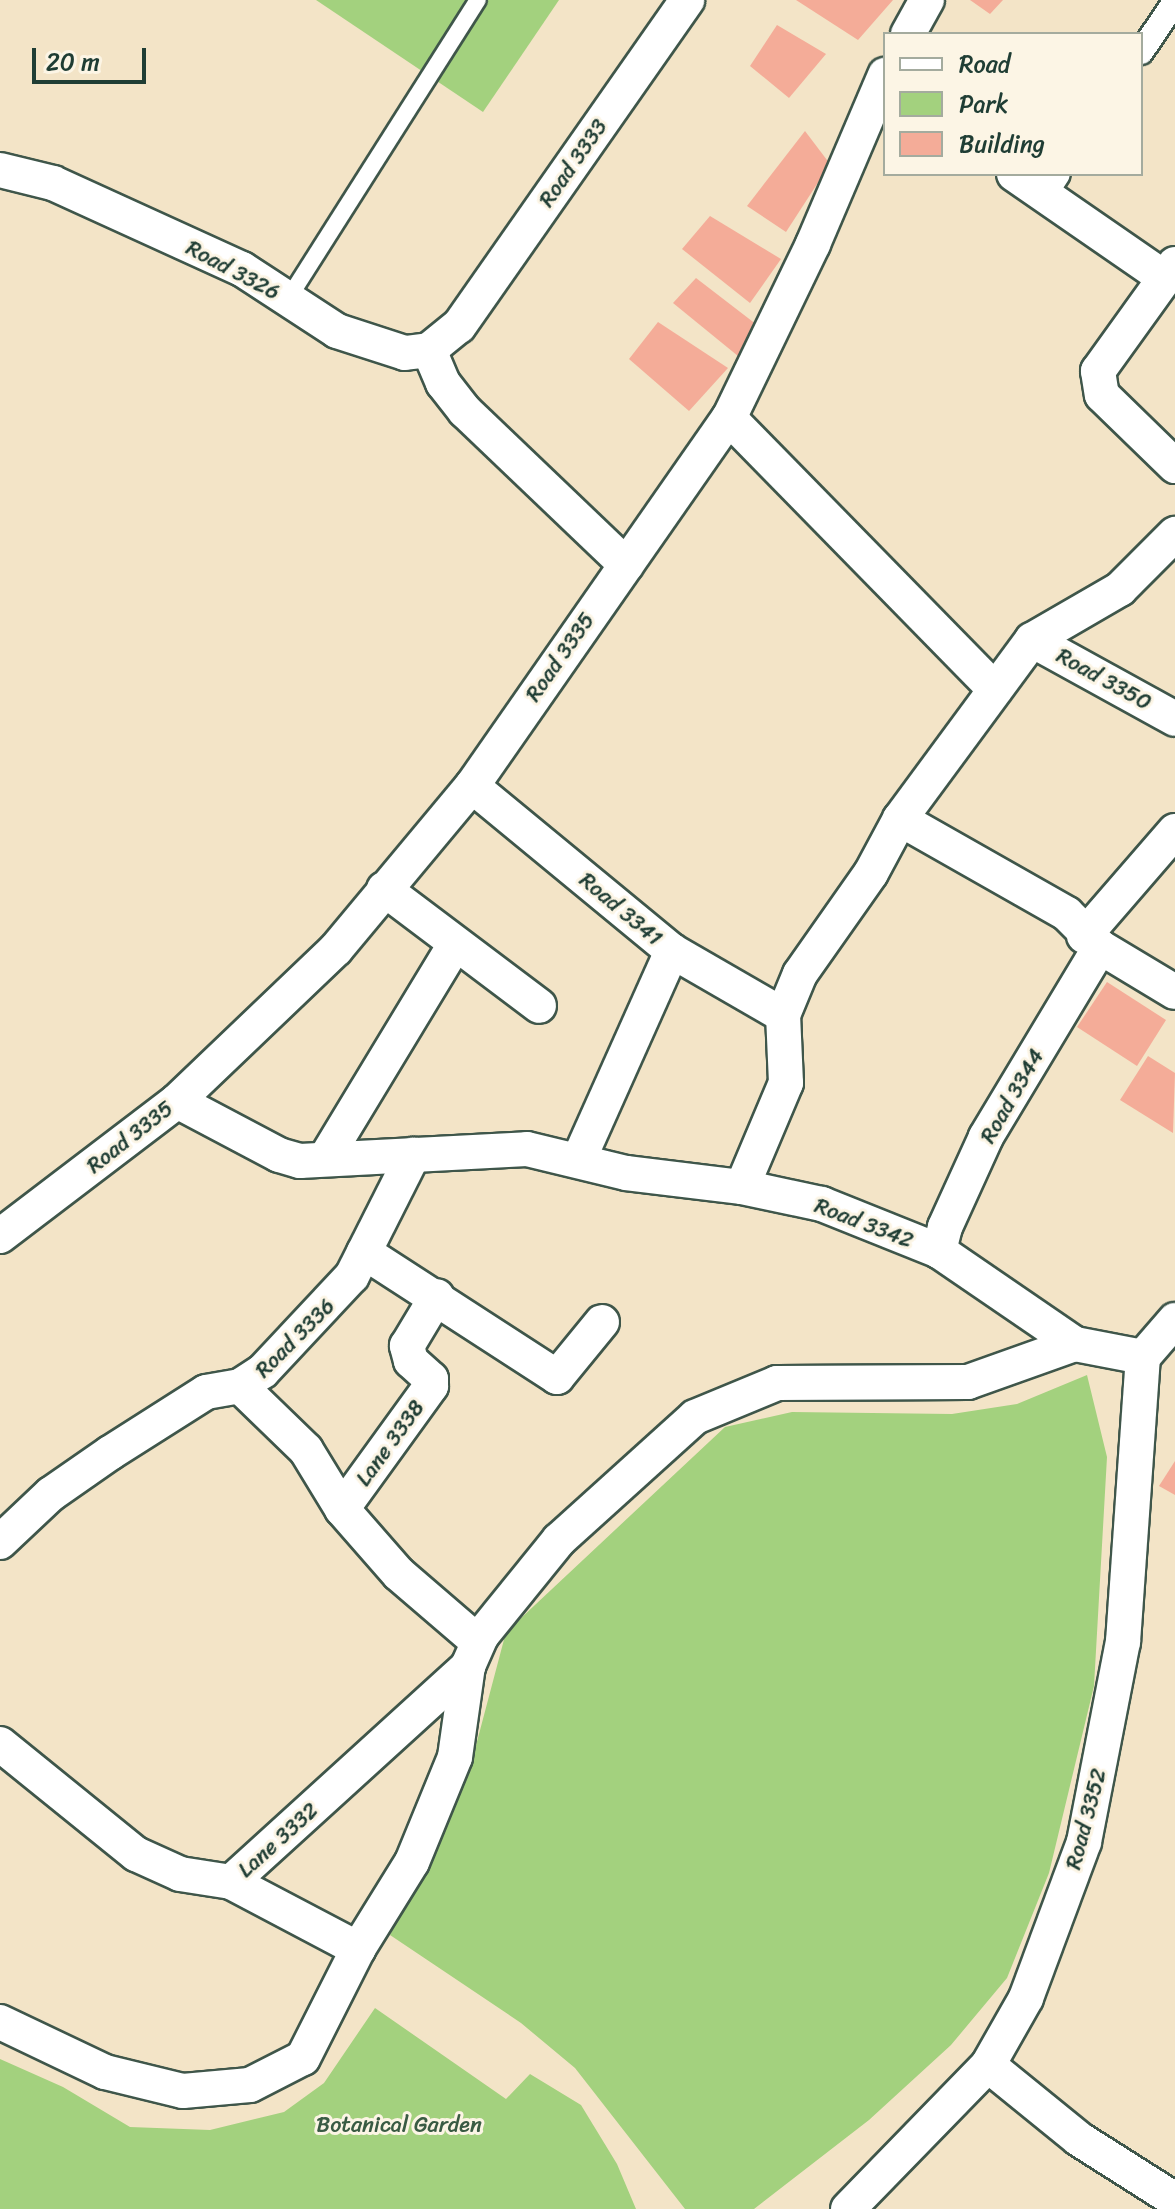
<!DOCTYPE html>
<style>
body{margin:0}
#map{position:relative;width:1175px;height:2209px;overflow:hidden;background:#f3e4c7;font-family:Sriracha,sans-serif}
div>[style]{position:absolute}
.green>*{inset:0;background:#a3d17e}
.building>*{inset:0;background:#f4ac98}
.roads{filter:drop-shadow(2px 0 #3f564a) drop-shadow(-2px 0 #3f564a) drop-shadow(0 2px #3f564a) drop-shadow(0 -2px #3f564a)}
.service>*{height:16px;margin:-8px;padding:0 8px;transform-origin:8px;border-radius:8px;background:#fff}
.pedestrian>*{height:24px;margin:-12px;padding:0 12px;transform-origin:12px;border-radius:12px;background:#fff}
.minor>*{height:34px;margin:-17px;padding:0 17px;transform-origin:17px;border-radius:17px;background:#fff}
span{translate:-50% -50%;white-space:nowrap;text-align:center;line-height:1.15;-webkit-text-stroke:6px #fcf5e5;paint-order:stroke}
.street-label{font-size:22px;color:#1f3d34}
.park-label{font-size:22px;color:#395b43}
.legend{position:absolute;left:883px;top:32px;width:260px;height:144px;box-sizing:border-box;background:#fcf5e5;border:2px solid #a4ab9e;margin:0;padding:10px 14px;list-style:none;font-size:24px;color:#1f3d34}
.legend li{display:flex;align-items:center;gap:16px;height:40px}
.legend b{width:40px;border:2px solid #a4ab9e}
.scale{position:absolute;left:32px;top:48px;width:114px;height:36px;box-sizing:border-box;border:4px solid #1f3d34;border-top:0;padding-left:10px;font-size:24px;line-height:28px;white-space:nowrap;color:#1f3d34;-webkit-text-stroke:6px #fcf5e5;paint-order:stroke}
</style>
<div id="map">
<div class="green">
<i style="clip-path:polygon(316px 0,559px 0,483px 112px)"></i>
<i style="clip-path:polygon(1087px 1375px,1107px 1457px,1094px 1686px,1049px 1873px,1007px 1978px,951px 2045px,869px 2120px,754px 2209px,685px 2209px,575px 2068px,521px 2023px,390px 1935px,470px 1768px,506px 1632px,725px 1427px,792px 1412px,952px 1414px,1017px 1404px)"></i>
<i style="clip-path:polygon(375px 2008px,506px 2099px,530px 2074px,581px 2105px,617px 2164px,636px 2209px,0 2209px,0 2059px,63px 2087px,130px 2127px,210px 2130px,284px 2112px,324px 2083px)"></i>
</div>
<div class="building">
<i style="clip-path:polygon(796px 0,893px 0,858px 40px)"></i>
<i style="clip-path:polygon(970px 0,1003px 0,990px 14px)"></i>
<i style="clip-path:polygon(777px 25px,826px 54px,789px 98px,750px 66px)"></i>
<i style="clip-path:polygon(805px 131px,830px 164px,786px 232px,747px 206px)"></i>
<i style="clip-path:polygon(710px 216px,781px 259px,750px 303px,682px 249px)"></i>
<i style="clip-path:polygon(696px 278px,761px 328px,738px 356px,673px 303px)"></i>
<i style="clip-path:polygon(658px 322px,728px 368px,689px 411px,629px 359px)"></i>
<i style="clip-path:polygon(1107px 982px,1166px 1020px,1137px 1066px,1077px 1027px)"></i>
<i style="clip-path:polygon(1148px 1056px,1175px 1073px,1173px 1133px,1120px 1100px)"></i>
<i style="clip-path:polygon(1175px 1461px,1175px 1495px,1159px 1486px)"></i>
</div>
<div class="roads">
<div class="service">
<i style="left:288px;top:299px;width:354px;rotate:-57.6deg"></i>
</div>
<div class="pedestrian">
<i style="left:1141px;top:52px;width:60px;rotate:-55.8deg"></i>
<i style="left:1043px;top:197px;width:27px;rotate:-57deg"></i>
</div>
<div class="minor">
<i style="left:908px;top:34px;width:39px;rotate:-61deg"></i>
<i style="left:0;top:170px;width:55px;rotate:13.8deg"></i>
<i style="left:53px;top:183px;width:208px;rotate:24.5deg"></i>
<i style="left:242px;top:269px;width:113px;rotate:33.1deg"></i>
<i style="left:337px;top:331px;width:71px;rotate:17.9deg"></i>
<i style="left:405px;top:353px;width:24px;rotate:-7deg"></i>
<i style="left:429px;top:350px;width:38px;rotate:-39deg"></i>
<i style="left:459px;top:326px;width:398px;rotate:-55deg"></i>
<i style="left:1014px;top:174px;width:183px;rotate:34.6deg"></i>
<i style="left:1175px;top:264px;width:132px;rotate:125.7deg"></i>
<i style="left:1098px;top:371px;width:24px;rotate:81deg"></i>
<i style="left:1102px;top:395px;width:102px;rotate:44.2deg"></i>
<i style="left:429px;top:350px;width:36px;rotate:67deg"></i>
<i style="left:443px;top:383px;width:36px;rotate:52deg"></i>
<i style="left:465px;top:411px;width:223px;rotate:43.7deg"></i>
<i style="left:729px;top:418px;width:380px;rotate:45.6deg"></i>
<i style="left:1032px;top:640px;width:163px;rotate:28.9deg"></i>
<i style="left:472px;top:786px;width:259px;rotate:39.5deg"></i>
<i style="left:672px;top:951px;width:128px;rotate:30deg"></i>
<i style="left:900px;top:819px;width:192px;rotate:29.6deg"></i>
<i style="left:1067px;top:914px;width:47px;rotate:45deg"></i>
<i style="left:1100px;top:947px;width:222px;rotate:121deg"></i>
<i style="left:986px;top:1137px;width:99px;rotate:114.5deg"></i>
<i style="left:945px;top:1227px;width:25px;rotate:104deg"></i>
<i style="left:384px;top:889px;width:194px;rotate:37deg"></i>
<i style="left:1084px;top:936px;width:139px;rotate:-49.1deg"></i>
<i style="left:1100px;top:947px;width:87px;rotate:31deg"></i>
<i style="left:177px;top:1101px;width:115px;rotate:27.9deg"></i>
<i style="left:279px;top:1155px;width:22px;rotate:16deg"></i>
<i style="left:300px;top:1161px;width:227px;rotate:-3deg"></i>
<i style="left:527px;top:1149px;width:102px;rotate:13.6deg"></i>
<i style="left:626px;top:1173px;width:117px;rotate:6.9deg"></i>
<i style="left:742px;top:1187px;width:82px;rotate:12deg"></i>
<i style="left:822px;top:1204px;width:126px;rotate:21.9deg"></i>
<i style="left:939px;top:1251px;width:165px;rotate:34.4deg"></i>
<i style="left:325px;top:1159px;width:249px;rotate:-58.8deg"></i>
<i style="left:579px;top:1159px;width:228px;rotate:-65.9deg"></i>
<i style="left:742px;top:1187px;width:113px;rotate:-67.1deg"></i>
<i style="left:786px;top:1083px;width:68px;rotate:-92.5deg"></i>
<i style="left:783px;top:1015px;width:44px;rotate:-67.5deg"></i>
<i style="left:800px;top:974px;width:123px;rotate:-54.9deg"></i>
<i style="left:871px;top:873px;width:61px;rotate:-61.8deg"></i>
<i style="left:900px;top:819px;width:222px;rotate:-53.6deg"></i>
<i style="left:1032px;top:640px;width:102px;rotate:-30.1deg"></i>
<i style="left:1120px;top:589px;width:78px;rotate:-45deg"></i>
<i style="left:0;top:1236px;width:223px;rotate:-37.3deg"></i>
<i style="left:177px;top:1101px;width:220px;rotate:-43.7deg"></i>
<i style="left:336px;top:949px;width:212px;rotate:-50.2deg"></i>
<i style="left:472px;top:786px;width:449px;rotate:-55.1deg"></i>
<i style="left:729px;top:418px;width:193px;rotate:-64.2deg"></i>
<i style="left:813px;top:244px;width:184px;rotate:-66.9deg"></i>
<i style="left:364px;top:1252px;width:230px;rotate:32.9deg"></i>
<i style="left:557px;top:1377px;width:71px;rotate:-50.7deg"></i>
<i style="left:1143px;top:1357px;width:49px;rotate:-49.1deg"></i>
<i style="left:240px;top:1386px;width:92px;rotate:44.1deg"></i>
<i style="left:306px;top:1450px;width:69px;rotate:58.6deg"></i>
<i style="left:342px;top:1509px;width:86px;rotate:48.8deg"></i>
<i style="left:399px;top:1574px;width:103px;rotate:40.7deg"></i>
<i style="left:477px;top:1641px;width:8px;rotate:-50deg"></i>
<i style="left:342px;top:1509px;width:152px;rotate:-54.1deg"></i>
<i style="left:431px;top:1386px;width:7px;rotate:-90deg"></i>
<i style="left:431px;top:1379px;width:27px;rotate:-138deg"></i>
<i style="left:411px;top:1361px;width:16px;rotate:-105deg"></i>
<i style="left:407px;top:1346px;width:58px;rotate:-59deg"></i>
<i style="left:0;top:1542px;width:70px;rotate:-43.3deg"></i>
<i style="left:51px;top:1494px;width:72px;rotate:-34.8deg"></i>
<i style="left:110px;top:1453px;width:114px;rotate:-32.4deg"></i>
<i style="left:206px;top:1392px;width:35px;rotate:-10deg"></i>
<i style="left:240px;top:1386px;width:27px;rotate:-33deg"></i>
<i style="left:263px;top:1371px;width:130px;rotate:-46.9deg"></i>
<i style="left:352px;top:1276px;width:136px;rotate:-63.2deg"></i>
<i style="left:0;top:1744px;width:175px;rotate:39deg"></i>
<i style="left:136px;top:1854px;width:48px;rotate:24.4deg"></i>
<i style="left:180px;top:1874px;width:52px;rotate:8.9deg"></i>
<i style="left:231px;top:1882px;width:321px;rotate:-42.3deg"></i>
<i style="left:231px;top:1882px;width:144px;rotate:27.8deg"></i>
<i style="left:0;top:2022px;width:116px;rotate:25.5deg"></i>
<i style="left:105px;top:2072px;width:80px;rotate:13.7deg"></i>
<i style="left:183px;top:2091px;width:67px;rotate:-5.1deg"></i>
<i style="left:250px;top:2085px;width:59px;rotate:-27deg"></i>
<i style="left:303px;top:2058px;width:122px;rotate:-63.2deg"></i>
<i style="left:358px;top:1949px;width:102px;rotate:-58.2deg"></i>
<i style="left:412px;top:1862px;width:113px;rotate:-67.7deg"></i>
<i style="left:455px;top:1757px;width:92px;rotate:-81.9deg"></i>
<i style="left:468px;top:1666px;width:34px;rotate:-66deg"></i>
<i style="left:482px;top:1635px;width:122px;rotate:-51deg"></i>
<i style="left:559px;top:1540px;width:183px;rotate:-42.1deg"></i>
<i style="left:695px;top:1417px;width:89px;rotate:-22.5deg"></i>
<i style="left:777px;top:1383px;width:191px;rotate:-0.3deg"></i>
<i style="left:968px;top:1382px;width:114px;rotate:-19.6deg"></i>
<i style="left:1075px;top:1344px;width:69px;rotate:10.8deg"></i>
<i style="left:988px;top:2065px;width:117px;rotate:39.1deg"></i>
<i style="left:1079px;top:2139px;width:114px;rotate:32.4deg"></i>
<i style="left:848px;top:2209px;width:201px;rotate:-45.8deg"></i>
<i style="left:988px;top:2065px;width:77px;rotate:-60.4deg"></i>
<i style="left:1026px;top:1998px;width:166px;rotate:-69.6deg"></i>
<i style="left:1084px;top:1842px;width:204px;rotate:-79deg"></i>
<i style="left:1123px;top:1642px;width:286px;rotate:-86deg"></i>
</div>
</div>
<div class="street-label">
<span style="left:573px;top:163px;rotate:-55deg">Road 3333</span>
<span style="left:233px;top:270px;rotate:28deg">Road 3326</span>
<span style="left:560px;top:657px;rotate:-55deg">Road 3335</span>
<span style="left:1104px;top:679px;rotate:29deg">Road 3350</span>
<span style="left:621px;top:909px;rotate:40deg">Road 3341</span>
<span style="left:1012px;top:1096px;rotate:-60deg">Road 3344</span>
<span style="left:130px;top:1137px;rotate:-38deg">Road 3335</span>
<span style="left:864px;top:1223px;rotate:21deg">Road 3342</span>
<span style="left:295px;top:1338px;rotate:-45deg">Road 3336</span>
<span style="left:390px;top:1443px;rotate:-54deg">Lane 3338</span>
<span style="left:1086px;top:1819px;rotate:-75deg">Road 3352</span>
<span style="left:278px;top:1840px;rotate:-42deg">Lane 3332</span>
</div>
<div class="park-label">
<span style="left:399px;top:2125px">Botanical Garden</span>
</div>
<ul class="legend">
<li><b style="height:10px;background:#fff"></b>Road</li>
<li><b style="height:22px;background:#a3d17e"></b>Park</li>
<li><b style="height:22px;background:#f4ac98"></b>Building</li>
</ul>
<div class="scale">20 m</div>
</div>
